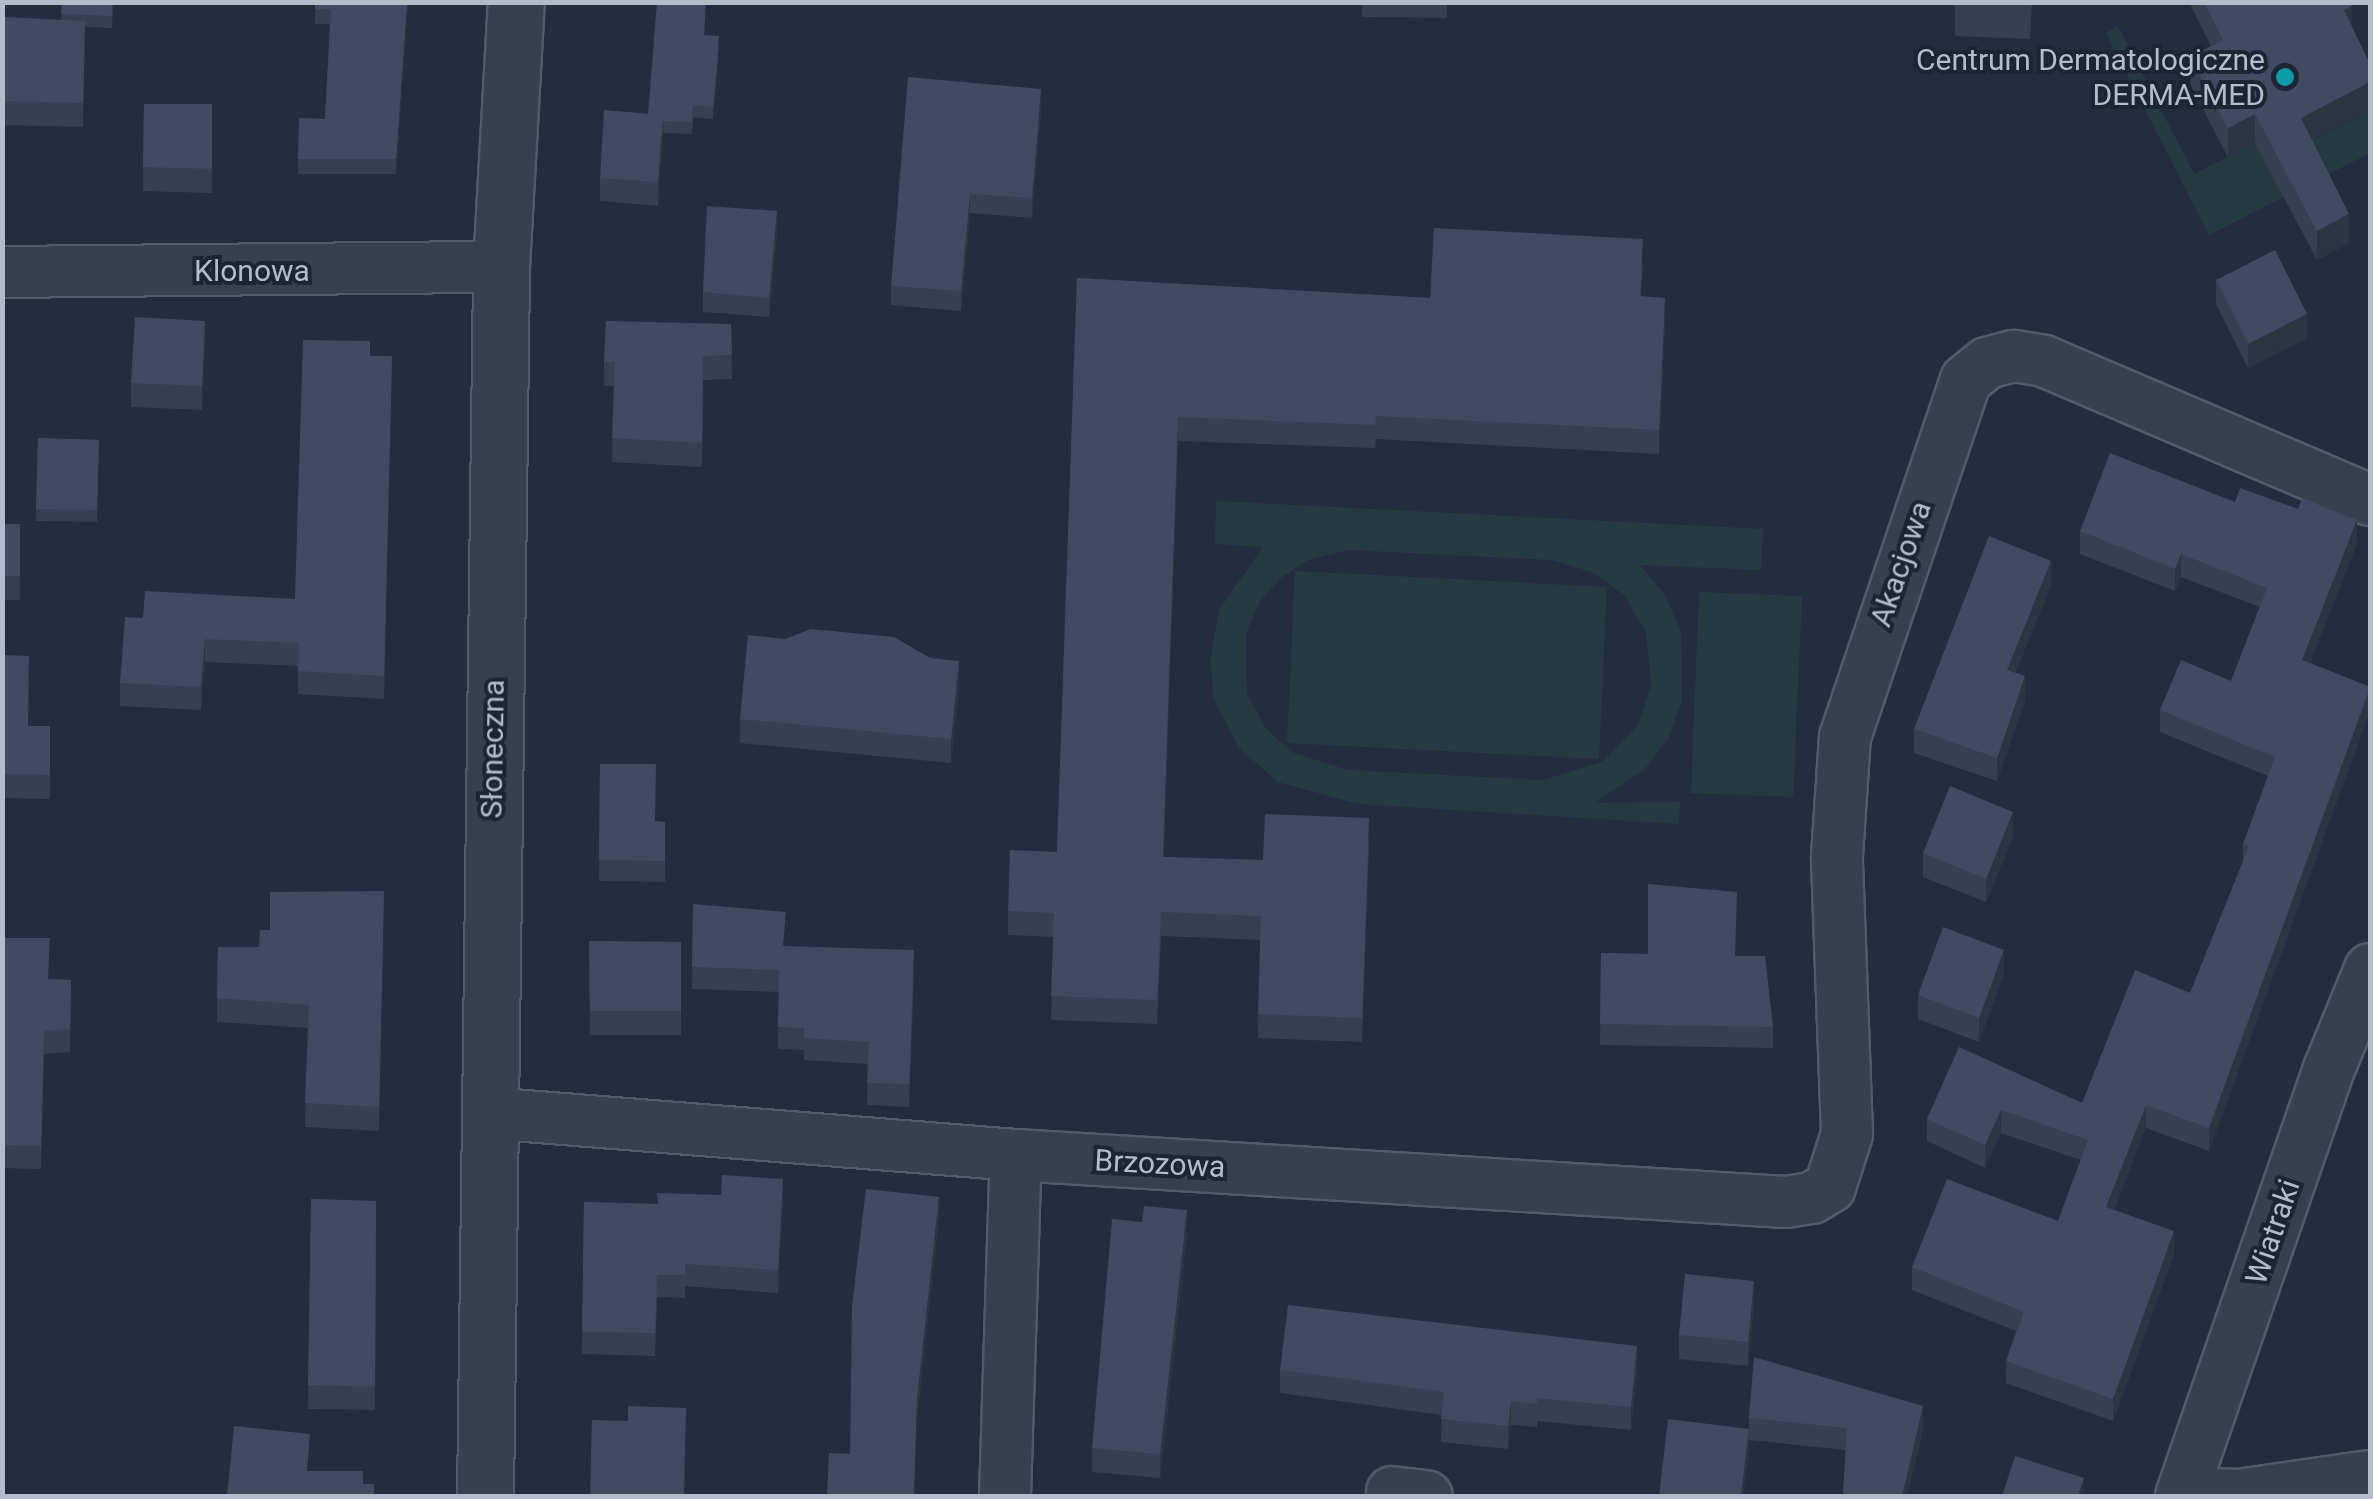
<!DOCTYPE html>
<meta charset="utf-8">
<style>
body{margin:0}
#map{position:relative;width:2373px;height:1499px;overflow:hidden;background:#242d40;font-family:Roboto,sans-serif}
div>[style]{position:absolute}
.green>*{inset:0;background:#263b41}
.roads{filter:drop-shadow(2px 0 #535b6a) drop-shadow(-2px 0 #535b6a) drop-shadow(0 2px #535b6a) drop-shadow(0 -2px #535b6a)}
.minor>*{height:50px;margin:-25px;padding:0 25px;transform-origin:25px;border-radius:25px;background:#384050}
.tertiary>*{height:55px;margin:-27.5px;padding:0 27.5px;transform-origin:27.5px;border-radius:27.5px;background:#384050}
.wall>*{inset:0;background:#374053}
.shaded-wall>*{inset:0;background:#2d3443}
.building>*{inset:0;background:#404a60}
.dots>*{width:28px;height:28px;translate:-50% -50%;box-sizing:border-box;border:5px solid #1d2535;border-radius:50%}
span{translate:-50% -50%;white-space:nowrap;text-align:center;line-height:1.15;-webkit-text-stroke:8px #1d2535;paint-order:stroke}
.poi-label{font-size:30px;color:#b4bbca}
.right{translate:-100% -50%;text-align:right}
.street-label{font-size:30px;color:#b4bbca}
.frame{position:absolute;inset:0;border:5px solid #b4bbca;pointer-events:none}
</style>
<div id="map">
<div class="green">
<i style="clip-path:polygon(2118px 26px,2194px 174px,2255px 143px,2267px 164px,2370px 111px,2370px 153px,2209px 235px,2106px 33px)"></i>
<i style="clip-path:polygon(evenodd,1216px 501px,1763px 529px,1761px 570px,1640px 565px,1664px 594px,1681px 631px,1682px 701px,1668px 739px,1644px 770px,1594px 803px,1680px 802px,1679px 824px,1358px 804px,1278px 782px,1239px 748px,1214px 699px,1210px 661px,1219px 610px,1263px 547px,1215px 544px,1216px 501px,1348px 550px,1552px 560px,1592px 572px,1624px 595px,1646px 632px,1651px 685px,1638px 725px,1602px 762px,1543px 780px,1348px 770px,1291px 752px,1265px 727px,1247px 693px,1246px 633px,1260px 601px,1282px 577px,1308px 560px,1348px 550px)"></i>
<i style="clip-path:polygon(1295px 571px,1607px 587px,1599px 759px,1287px 743px)"></i>
<i style="clip-path:polygon(1699px 592px,1802px 596px,1793px 797px,1691px 793px)"></i>
</div>
<div class="roads">
<div class="minor">
<i style="left:2px;top:272px;width:499px;rotate:-0.6deg"></i>
<i style="left:488px;top:1113px;width:530px;rotate:4.55deg"></i>
<i style="left:1016px;top:1155px;width:771px;rotate:3.49deg"></i>
<i style="left:1786px;top:1202px;width:26px;rotate:-9deg"></i>
<i style="left:1812px;top:1198px;width:21px;rotate:-31deg"></i>
<i style="left:1830px;top:1187px;width:56px;rotate:-72.2deg"></i>
<i style="left:1847px;top:1134px;width:278px;rotate:-92.1deg"></i>
<i style="left:1837px;top:856px;width:119px;rotate:-86.2deg"></i>
<i style="left:1845px;top:737px;width:377px;rotate:-71.3deg"></i>
<i style="left:1966px;top:380px;width:27px;rotate:-39deg"></i>
<i style="left:1987px;top:363px;width:28px;rotate:-15deg"></i>
<i style="left:2014px;top:356px;width:30px;rotate:9deg"></i>
<i style="left:2044px;top:361px;width:354px;rotate:23.1deg"></i>
<i style="left:1392px;top:1492px;width:35px;rotate:7deg"></i>
<i style="left:2182px;top:1493px;width:56px;rotate:2deg"></i>
<i style="left:2238px;top:1495px;width:133px;rotate:-8.2deg"></i>
<i style="left:1005px;top:1496px;width:341px;rotate:-88.2deg"></i>
<i style="left:2181px;top:1496px;width:452px;rotate:-70.9deg"></i>
<i style="left:2329px;top:1069px;width:108px;rotate:-67.7deg"></i>
</div>
<div class="tertiary">
<i style="left:485px;top:1496px;width:1229px;rotate:-89.25deg"></i>
<i style="left:501px;top:267px;width:265px;rotate:-86.8deg"></i>
</div>
</div>
<div class="wall">
<i style="clip-path:polygon(62px 2px,113px 2px,112px 28px,85px 27px,83px 127px,2px 125px,2px 17px,61px 20px)"></i>
<i style="clip-path:polygon(315px 2px,408px 2px,396px 174px,298px 174px,299px 118px,325px 119px,330px 24px,315px 24px)"></i>
<i style="clip-path:polygon(1362px 2px,1447px 2px,1447px 18px,1362px 17px)"></i>
<i style="clip-path:polygon(1955px 2px,2032px 2px,2030px 39px,1955px 36px)"></i>
<i style="clip-path:polygon(2189px 2px,2350px 2px,2313px 141px,2349px 243px,2317px 260px,2255px 143px,2228px 157px,2191px 86px,2191px 57px,2211px 46px)"></i>
<i style="clip-path:polygon(705px 35px,719px 48px,713px 119px,693px 117px,692px 134px,663px 133px,658px 206px,600px 201px,600px 178px,648px 114px)"></i>
<i style="clip-path:polygon(144px 104px,212px 104px,212px 193px,143px 191px)"></i>
<i style="clip-path:polygon(1041px 109px,1032px 218px,970px 213px,961px 311px,891px 305px,891px 286px)"></i>
<i style="clip-path:polygon(777px 231px,769px 317px,703px 312px,703px 292px)"></i>
<i style="clip-path:polygon(1643px 263px,1641px 296px,1665px 322px,1659px 454px,1376px 439px,1375px 448px,1178px 441px,1163px 857px,1263px 860px,1369px 842px,1362px 1042px,1258px 1038px,1260px 940px,1161px 936px,1157px 1024px,1051px 1020px,1054px 937px,1008px 935px,1008px 911px,1057px 852px,1077px 278px,1430px 298px)"></i>
<i style="clip-path:polygon(2216px 280px,2307px 338px,2248px 368px,2216px 304px)"></i>
<i style="clip-path:polygon(731px 324px,732px 379px,703px 380px,702px 467px,612px 462px,614px 386px,604px 386px,604px 362px)"></i>
<i style="clip-path:polygon(205px 345px,202px 410px,131px 407px,131px 383px)"></i>
<i style="clip-path:polygon(370px 356px,392px 356px,384px 699px,298px 694px,298px 666px,205px 662px,201px 710px,120px 706px,120px 683px,143px 618px,295px 599px)"></i>
<i style="clip-path:polygon(38px 438px,99px 440px,97px 522px,36px 521px)"></i>
<i style="clip-path:polygon(2235px 502px,2357px 543px,2310px 663px,2370px 687px,2370px 711px,2209px 1151px,2146px 1128px,2114px 1210px,2174px 1254px,2113px 1421px,2006px 1383px,2006px 1361px,2016px 1331px,1912px 1290px,1912px 1267px,2058px 1221px,2081px 1160px,2001px 1133px,1985px 1168px,1927px 1141px,1927px 1119px,1959px 1047px,2082px 1103px,2190px 993px,2243px 863px,2243px 844px,2268px 776px,2160px 732px,2160px 710px,2231px 681px,2260px 607px,2181px 577px,2175px 591px,2080px 554px,2080px 531px)"></i>
<i style="clip-path:polygon(2px 524px,20px 524px,20px 600px,2px 600px)"></i>
<i style="clip-path:polygon(2051px 585px,2015px 673px,2025px 700px,1997px 781px,1914px 753px,1914px 729px)"></i>
<i style="clip-path:polygon(785px 639px,959px 684px,951px 763px,740px 743px,740px 719px)"></i>
<i style="clip-path:polygon(2px 655px,28px 726px,50px 726px,50px 799px,2px 798px)"></i>
<i style="clip-path:polygon(600px 764px,655px 821px,665px 822px,665px 882px,599px 881px)"></i>
<i style="clip-path:polygon(2013px 836px,1986px 902px,1923px 877px,1923px 853px)"></i>
<i style="clip-path:polygon(384px 891px,379px 1131px,305px 1127px,308px 1028px,217px 1022px,218px 947px,259px 947px,270px 930px)"></i>
<i style="clip-path:polygon(693px 904px,785px 946px,914px 972px,909px 1107px,867px 1105px,868px 1064px,804px 1060px,804px 1050px,778px 1049px,779px 992px,692px 989px)"></i>
<i style="clip-path:polygon(2px 938px,49px 979px,71px 980px,70px 1052px,44px 1054px,41px 1169px,2px 1168px)"></i>
<i style="clip-path:polygon(589px 941px,681px 942px,681px 1035px,590px 1035px)"></i>
<i style="clip-path:polygon(1601px 953px,1736px 956px,1773px 1027px,1773px 1048px,1600px 1045px)"></i>
<i style="clip-path:polygon(2004px 974px,1979px 1042px,1918px 1019px,1918px 995px)"></i>
<i style="clip-path:polygon(311px 1199px,376px 1201px,375px 1410px,308px 1409px)"></i>
<i style="clip-path:polygon(584px 1202px,658px 1204px,783px 1202px,778px 1293px,685px 1286px,685px 1298px,657px 1297px,655px 1356px,582px 1354px)"></i>
<i style="clip-path:polygon(1142px 1222px,1187px 1234px,1160px 1478px,1092px 1472px,1092px 1448px)"></i>
<i style="clip-path:polygon(1754px 1305px,1748px 1366px,1679px 1359px,1679px 1335px)"></i>
<i style="clip-path:polygon(1637px 1369px,1631px 1430px,1537px 1421px,1537px 1427px,1511px 1425px,1508px 1449px,1441px 1442px,1442px 1415px,1280px 1393px,1280px 1370px)"></i>
<i style="clip-path:polygon(1749px 1418px,1923px 1429px,1907px 1496px,1843px 1496px,1846px 1450px,1749px 1440px)"></i>
</div>
<div class="shaded-wall">
<i style="clip-path:polygon(407px 2px,408px 2px,396px 174px,396px 159px)"></i>
<i style="clip-path:polygon(2352px 6px,2352px 35px,2344px 10px)"></i>
<i style="clip-path:polygon(2370px 82px,2370px 111px,2301px 146px,2301px 118px)"></i>
<i style="clip-path:polygon(1041px 89px,1041px 109px,1032px 218px,1032px 198px)"></i>
<i style="clip-path:polygon(2255px 114px,2255px 143px,2228px 157px,2228px 128px)"></i>
<i style="clip-path:polygon(663px 115px,663px 139px,658px 206px,658px 182px)"></i>
<i style="clip-path:polygon(970px 194px,970px 213px,961px 311px,961px 291px)"></i>
<i style="clip-path:polygon(777px 211px,777px 231px,769px 317px,769px 298px)"></i>
<i style="clip-path:polygon(2349px 214px,2349px 243px,2317px 260px,2317px 231px)"></i>
<i style="clip-path:polygon(1665px 298px,1665px 322px,1659px 454px,1659px 430px)"></i>
<i style="clip-path:polygon(2307px 314px,2307px 338px,2248px 368px,2248px 344px)"></i>
<i style="clip-path:polygon(205px 321px,205px 345px,202px 410px,202px 386px)"></i>
<i style="clip-path:polygon(1178px 417px,1178px 441px,1163px 881px,1163px 857px)"></i>
<i style="clip-path:polygon(2357px 520px,2357px 543px,2302px 683px,2302px 660px)"></i>
<i style="clip-path:polygon(2181px 554px,2181px 577px,2175px 591px,2175px 569px)"></i>
<i style="clip-path:polygon(2051px 561px,2051px 585px,2007px 694px,2007px 670px)"></i>
<i style="clip-path:polygon(205px 639px,205px 662px,201px 710px,201px 687px)"></i>
<i style="clip-path:polygon(959px 661px,959px 684px,951px 763px,951px 739px)"></i>
<i style="clip-path:polygon(2025px 676px,2025px 700px,1997px 781px,1997px 758px)"></i>
<i style="clip-path:polygon(2370px 689px,2370px 711px,2209px 1151px,2209px 1128px)"></i>
<i style="clip-path:polygon(2013px 812px,2013px 836px,1986px 902px,1986px 879px)"></i>
<i style="clip-path:polygon(2004px 950px,2004px 974px,1979px 1042px,1979px 1018px)"></i>
<i style="clip-path:polygon(2146px 1105px,2146px 1128px,2106px 1230px,2106px 1207px)"></i>
<i style="clip-path:polygon(2001px 1110px,2001px 1133px,1985px 1168px,1985px 1145px)"></i>
<i style="clip-path:polygon(783px 1179px,783px 1202px,778px 1293px,778px 1270px)"></i>
<i style="clip-path:polygon(939px 1197px,939px 1220px,917px 1422px,914px 1496px,917px 1399px)"></i>
<i style="clip-path:polygon(1187px 1210px,1187px 1234px,1160px 1478px,1160px 1454px)"></i>
<i style="clip-path:polygon(2174px 1231px,2174px 1254px,2113px 1421px,2113px 1399px)"></i>
<i style="clip-path:polygon(1754px 1281px,1754px 1305px,1748px 1366px,1748px 1342px)"></i>
<i style="clip-path:polygon(1637px 1346px,1637px 1369px,1631px 1430px,1631px 1407px)"></i>
<i style="clip-path:polygon(1511px 1401px,1511px 1425px,1508px 1449px,1508px 1426px)"></i>
<i style="clip-path:polygon(1923px 1406px,1923px 1429px,1907px 1496px,1902px 1496px)"></i>
<i style="clip-path:polygon(1749px 1429px,1749px 1453px,1743px 1496px,1741px 1496px)"></i>
<i style="clip-path:polygon(2084px 1478px,2084px 1496px,2078px 1496px)"></i>
</div>
<div class="building">
<i style="clip-path:polygon(62px 2px,112px 2px,112px 16px,61px 14px)"></i>
<i style="clip-path:polygon(315px 2px,407px 2px,396px 159px,298px 159px,299px 118px,325px 119px,331px 9px,315px 9px)"></i>
<i style="clip-path:polygon(657px 2px,706px 2px,704px 35px,719px 36px,713px 107px,693px 105px,692px 122px,662px 121px,663px 115px,648px 114px)"></i>
<i style="clip-path:polygon(1978px 2px,2030px 2px,2030px 5px)"></i>
<i style="clip-path:polygon(2204px 2px,2350px 2px,2352px 6px,2344px 10px,2370px 64px,2370px 82px,2301px 118px,2349px 214px,2317px 231px,2255px 114px,2228px 128px,2191px 57px,2223px 40px)"></i>
<i style="clip-path:polygon(2px 17px,85px 21px,83px 103px,2px 101px)"></i>
<i style="clip-path:polygon(908px 77px,1041px 89px,1032px 198px,970px 194px,961px 291px,891px 286px)"></i>
<i style="clip-path:polygon(144px 104px,212px 104px,212px 169px,143px 167px)"></i>
<i style="clip-path:polygon(604px 110px,663px 115px,658px 182px,600px 178px)"></i>
<i style="clip-path:polygon(707px 206px,777px 211px,769px 298px,703px 292px)"></i>
<i style="clip-path:polygon(1434px 228px,1643px 239px,1640px 296px,1665px 298px,1659px 430px,1376px 416px,1375px 425px,1178px 417px,1163px 857px,1263px 860px,1265px 814px,1369px 818px,1362px 1018px,1258px 1014px,1261px 916px,1161px 912px,1157px 1000px,1051px 996px,1054px 913px,1008px 911px,1010px 850px,1057px 852px,1077px 278px,1430px 298px)"></i>
<i style="clip-path:polygon(2275px 250px,2307px 314px,2248px 344px,2216px 280px)"></i>
<i style="clip-path:polygon(135px 317px,205px 321px,202px 386px,131px 383px)"></i>
<i style="clip-path:polygon(606px 321px,731px 324px,732px 355px,703px 356px,702px 443px,612px 438px,615px 362px,604px 362px)"></i>
<i style="clip-path:polygon(303px 340px,370px 341px,370px 356px,392px 356px,384px 676px,298px 671px,299px 643px,205px 639px,201px 687px,120px 683px,125px 617px,143px 618px,145px 591px,295px 599px)"></i>
<i style="clip-path:polygon(38px 438px,99px 440px,97px 510px,36px 509px)"></i>
<i style="clip-path:polygon(2110px 453px,2235px 502px,2240px 488px,2298px 509px,2302px 499px,2357px 520px,2302px 660px,2370px 687px,2209px 1128px,2146px 1105px,2106px 1207px,2174px 1231px,2113px 1399px,2006px 1361px,2024px 1312px,1912px 1267px,1947px 1179px,2058px 1221px,2088px 1140px,2001px 1110px,1985px 1145px,1927px 1119px,1959px 1047px,2082px 1103px,2135px 970px,2190px 993px,2249px 846px,2243px 844px,2275px 757px,2160px 710px,2181px 660px,2231px 681px,2267px 588px,2181px 554px,2175px 569px,2080px 531px)"></i>
<i style="clip-path:polygon(2px 524px,20px 524px,20px 576px,2px 576px)"></i>
<i style="clip-path:polygon(1989px 536px,2051px 561px,2007px 670px,2025px 676px,1997px 758px,1914px 729px)"></i>
<i style="clip-path:polygon(811px 629px,894px 637px,930px 658px,959px 661px,951px 739px,740px 719px,748px 635px,785px 639px)"></i>
<i style="clip-path:polygon(2px 655px,29px 656px,28px 726px,50px 726px,50px 775px,2px 774px)"></i>
<i style="clip-path:polygon(600px 764px,656px 764px,655px 821px,665px 822px,665px 861px,599px 860px)"></i>
<i style="clip-path:polygon(1950px 786px,2013px 812px,1986px 879px,1923px 853px)"></i>
<i style="clip-path:polygon(1648px 884px,1737px 892px,1735px 956px,1765px 956px,1773px 1027px,1600px 1024px,1601px 953px,1648px 954px)"></i>
<i style="clip-path:polygon(384px 891px,379px 1107px,305px 1103px,309px 1005px,217px 998px,218px 947px,259px 947px,260px 930px,270px 930px,270px 892px)"></i>
<i style="clip-path:polygon(693px 904px,786px 912px,783px 946px,914px 950px,909px 1084px,867px 1083px,869px 1042px,804px 1038px,804px 1028px,778px 1027px,779px 970px,692px 967px)"></i>
<i style="clip-path:polygon(1943px 927px,2004px 950px,1979px 1018px,1918px 995px)"></i>
<i style="clip-path:polygon(2px 938px,50px 938px,48px 979px,71px 980px,70px 1029px,44px 1031px,41px 1146px,2px 1145px)"></i>
<i style="clip-path:polygon(589px 941px,681px 942px,681px 1011px,590px 1011px)"></i>
<i style="clip-path:polygon(722px 1175px,783px 1179px,778px 1270px,685px 1264px,685px 1275px,657px 1275px,655px 1333px,582px 1332px,584px 1202px,658px 1204px,657px 1193px,721px 1195px)"></i>
<i style="clip-path:polygon(866px 1189px,939px 1197px,917px 1399px,914px 1496px,827px 1496px,829px 1453px,850px 1454px,852px 1306px)"></i>
<i style="clip-path:polygon(311px 1199px,376px 1201px,375px 1387px,308px 1385px)"></i>
<i style="clip-path:polygon(1144px 1206px,1187px 1210px,1160px 1454px,1092px 1448px,1112px 1219px,1142px 1222px)"></i>
<i style="clip-path:polygon(1685px 1274px,1754px 1281px,1748px 1342px,1679px 1335px)"></i>
<i style="clip-path:polygon(1288px 1305px,1637px 1346px,1631px 1407px,1537px 1398px,1537px 1404px,1511px 1401px,1508px 1426px,1441px 1419px,1444px 1392px,1280px 1370px)"></i>
<i style="clip-path:polygon(1754px 1357px,1923px 1406px,1902px 1496px,1852px 1496px,1843px 1494px,1847px 1428px,1749px 1418px)"></i>
<i style="clip-path:polygon(628px 1406px,686px 1408px,684px 1496px,590px 1496px,592px 1420px,628px 1421px)"></i>
<i style="clip-path:polygon(1668px 1419px,1749px 1429px,1741px 1496px,1659px 1496px)"></i>
<i style="clip-path:polygon(234px 1426px,310px 1434px,307px 1471px,363px 1471px,363px 1484px,374px 1484px,374px 1496px,227px 1496px)"></i>
<i style="clip-path:polygon(2015px 1456px,2084px 1478px,2078px 1496px,2002px 1496px)"></i>
</div>
<div class="dots">
<i style="left:2285px;top:77px;background:#0f9aa8"></i>
</div>
<div class="poi-label">
<span class="right" style="left:2265px;top:77px">Centrum Dermatologiczne<br>DERMA-MED</span>
</div>
<div class="street-label">
<span style="left:252px;top:271px">Klonowa</span>
<span style="left:1901px;top:564px;rotate:-71deg">Akacjowa</span>
<span style="left:493px;top:749px;rotate:-89deg">Słoneczna</span>
<span style="left:1160px;top:1164px;rotate:3deg">Brzozowa</span>
<span style="left:2273px;top:1232px;rotate:-71deg">Wiatraki</span>
</div>
<div class="frame"></div>
</div>
